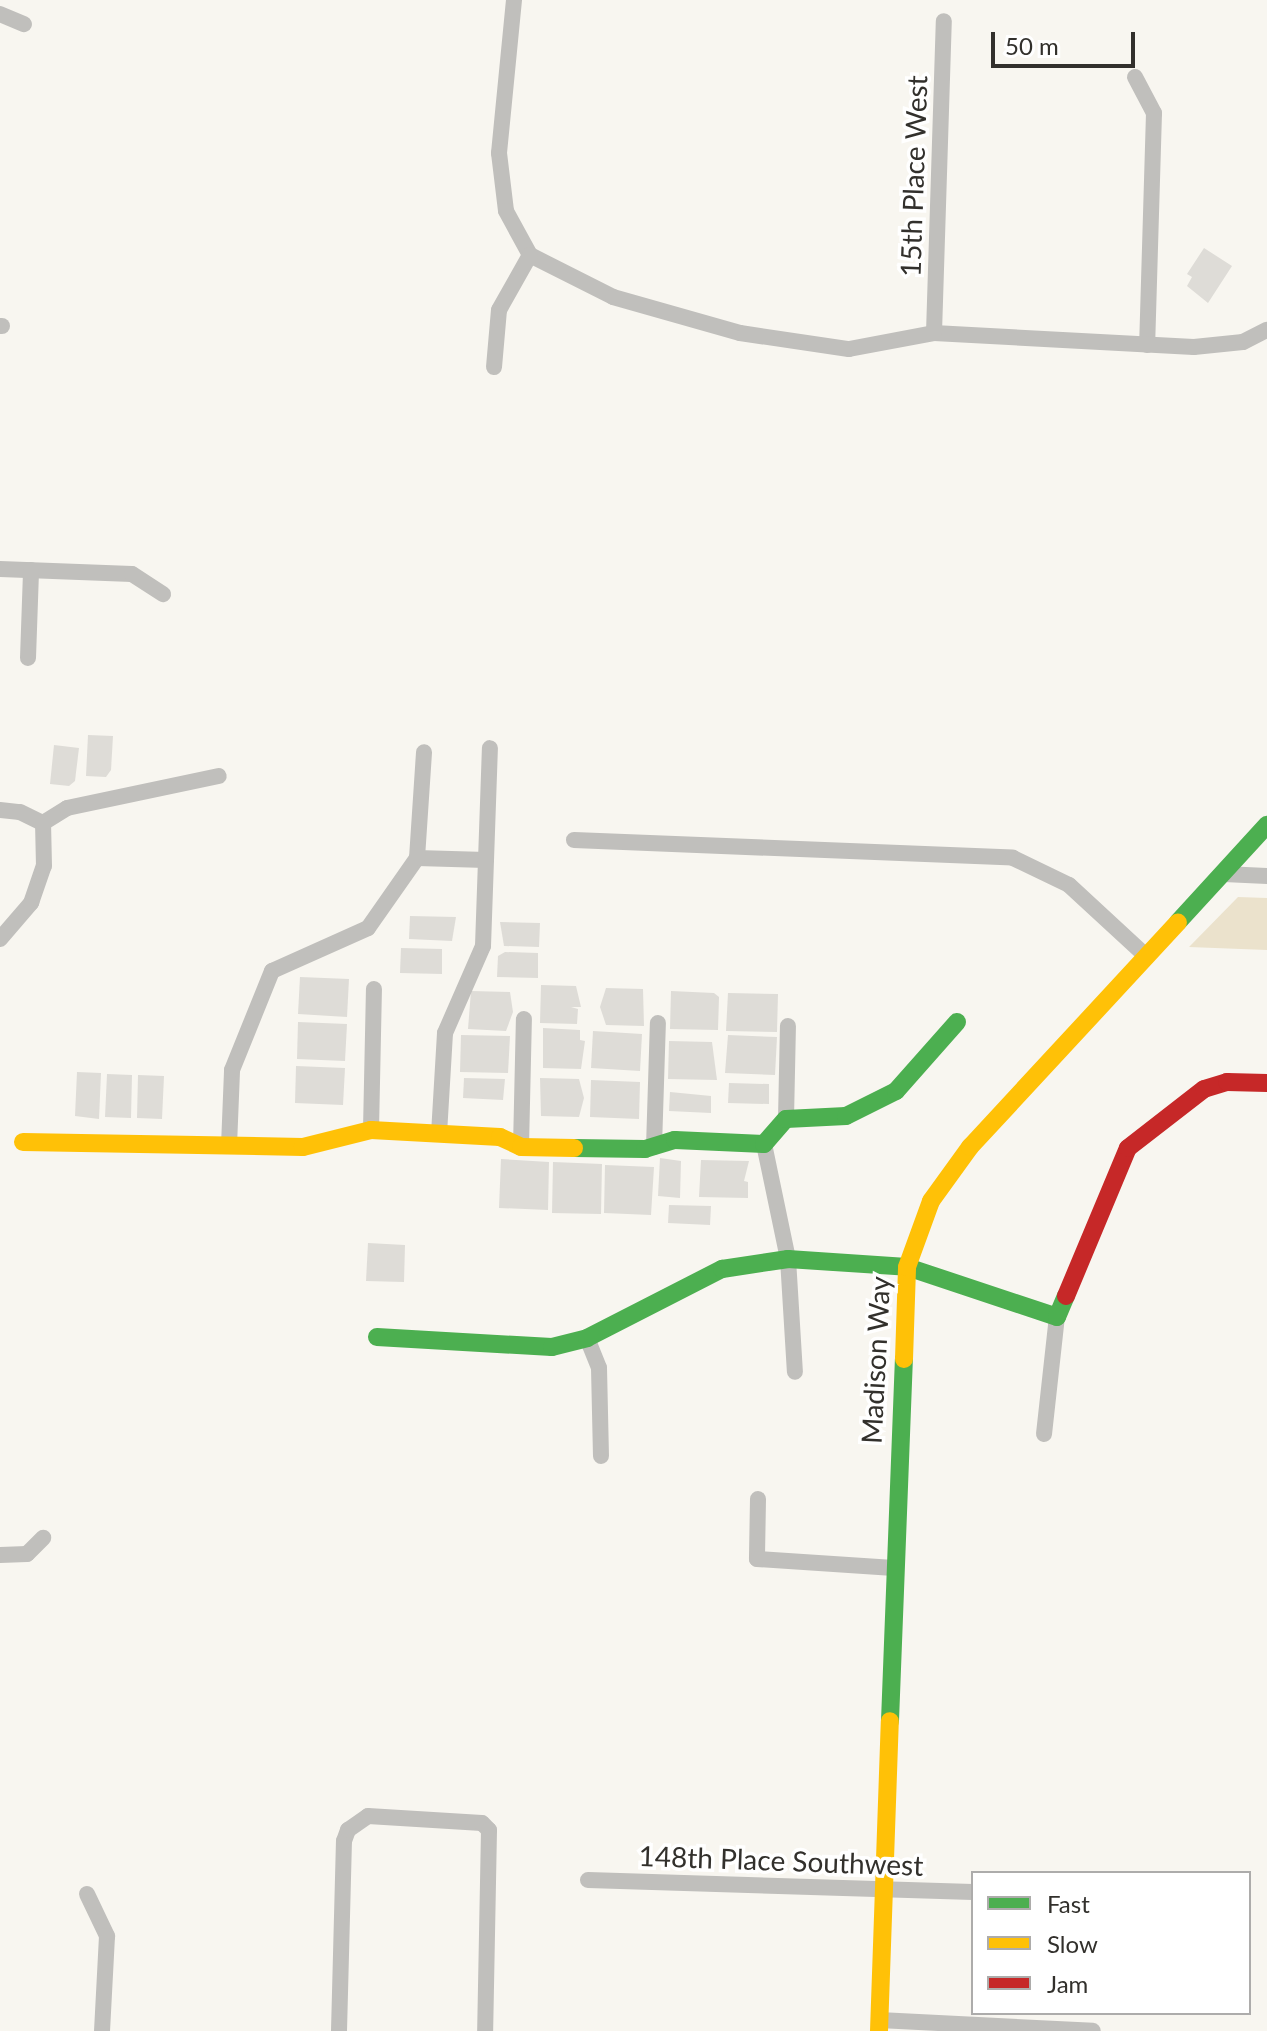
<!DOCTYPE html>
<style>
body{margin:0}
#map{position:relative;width:1267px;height:2031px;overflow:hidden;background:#f8f6f0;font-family:Lato,sans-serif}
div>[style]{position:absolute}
.green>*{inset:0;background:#ebe2cc}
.building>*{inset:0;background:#dedcd7}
.street>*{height:16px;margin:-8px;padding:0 8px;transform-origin:8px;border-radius:8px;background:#c0bfbc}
.fast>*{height:18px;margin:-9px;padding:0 9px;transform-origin:9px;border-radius:9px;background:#4caf50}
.slow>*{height:18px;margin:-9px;padding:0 9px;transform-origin:9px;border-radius:9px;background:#ffc107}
.jam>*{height:18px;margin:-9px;padding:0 9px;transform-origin:9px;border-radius:9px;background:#c62828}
span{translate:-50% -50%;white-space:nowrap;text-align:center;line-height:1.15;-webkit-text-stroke:7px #fff;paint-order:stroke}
.street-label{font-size:28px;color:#32302c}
.legend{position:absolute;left:971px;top:1871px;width:280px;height:144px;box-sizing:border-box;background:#fff;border:2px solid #adacab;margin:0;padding:10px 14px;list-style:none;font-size:24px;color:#32302c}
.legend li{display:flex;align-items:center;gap:16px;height:40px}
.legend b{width:40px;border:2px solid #adacab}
.scale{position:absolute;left:991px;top:32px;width:144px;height:36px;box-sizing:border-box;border:4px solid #32302c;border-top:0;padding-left:10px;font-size:24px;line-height:28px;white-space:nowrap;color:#32302c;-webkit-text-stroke:6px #fff;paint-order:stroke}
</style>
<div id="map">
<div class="green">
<i style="clip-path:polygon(1238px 897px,1267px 898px,1267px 950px,1189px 947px)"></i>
</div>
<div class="building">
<i style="clip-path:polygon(1204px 248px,1232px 266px,1208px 303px,1187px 286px,1192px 277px,1187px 274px)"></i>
<i style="clip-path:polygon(88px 735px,113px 736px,111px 770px,106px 777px,86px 776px)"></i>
<i style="clip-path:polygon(54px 745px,79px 748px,75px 781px,69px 786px,50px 784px)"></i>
<i style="clip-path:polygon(410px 916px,456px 917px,452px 941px,409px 939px)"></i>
<i style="clip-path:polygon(500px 922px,540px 923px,539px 947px,504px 946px)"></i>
<i style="clip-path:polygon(401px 948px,442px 949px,442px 974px,400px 973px)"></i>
<i style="clip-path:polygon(505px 952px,538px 953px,538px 978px,497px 977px,498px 956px)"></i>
<i style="clip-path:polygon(300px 977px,349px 979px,347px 1017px,298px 1014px)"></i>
<i style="clip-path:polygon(541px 985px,576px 986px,581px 1007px,571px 1007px,578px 1009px,577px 1024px,540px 1023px)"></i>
<i style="clip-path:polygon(606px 988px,643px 989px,644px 1026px,606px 1025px,600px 1007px)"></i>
<i style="clip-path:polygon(471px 991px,510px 992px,513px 1012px,506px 1031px,468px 1029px)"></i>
<i style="clip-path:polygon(671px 991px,714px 993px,719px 997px,718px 1030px,670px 1029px)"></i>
<i style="clip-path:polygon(728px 993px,778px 994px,777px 1032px,726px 1031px)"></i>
<i style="clip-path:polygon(298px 1022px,347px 1024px,345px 1061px,297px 1059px)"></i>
<i style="clip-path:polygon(543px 1028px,580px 1030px,580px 1040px,585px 1041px,581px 1069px,543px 1068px)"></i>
<i style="clip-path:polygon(593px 1031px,642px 1034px,640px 1071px,591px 1068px)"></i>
<i style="clip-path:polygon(461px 1035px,510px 1036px,508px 1073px,460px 1072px)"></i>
<i style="clip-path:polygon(728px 1035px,777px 1037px,775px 1075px,725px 1073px)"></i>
<i style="clip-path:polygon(669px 1041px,712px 1042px,717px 1080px,668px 1079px)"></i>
<i style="clip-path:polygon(296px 1066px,345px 1068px,343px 1105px,295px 1103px)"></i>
<i style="clip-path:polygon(77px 1072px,101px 1073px,99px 1119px,75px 1116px)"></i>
<i style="clip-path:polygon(107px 1074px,132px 1075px,131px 1118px,105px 1117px)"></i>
<i style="clip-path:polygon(138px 1075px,164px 1076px,162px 1119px,137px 1118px)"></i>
<i style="clip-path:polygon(464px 1078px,505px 1079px,503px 1100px,463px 1098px)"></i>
<i style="clip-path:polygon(540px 1078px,579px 1079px,584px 1098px,579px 1117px,541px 1116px)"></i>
<i style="clip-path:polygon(591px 1080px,640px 1082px,639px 1119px,590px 1117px)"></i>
<i style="clip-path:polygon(729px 1083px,769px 1084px,769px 1104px,728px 1103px)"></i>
<i style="clip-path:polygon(670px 1092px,711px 1096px,711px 1113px,669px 1111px)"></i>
<i style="clip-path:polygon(660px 1158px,681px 1161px,680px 1198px,658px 1196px)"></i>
<i style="clip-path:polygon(501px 1159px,549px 1162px,548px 1210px,499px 1208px)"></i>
<i style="clip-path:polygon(701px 1160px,749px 1161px,744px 1181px,748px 1182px,748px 1198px,699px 1197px)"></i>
<i style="clip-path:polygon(553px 1162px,602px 1164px,601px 1214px,552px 1213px)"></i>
<i style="clip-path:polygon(605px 1165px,654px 1167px,651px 1215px,604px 1213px)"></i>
<i style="clip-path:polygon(669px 1205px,711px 1206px,710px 1225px,668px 1223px)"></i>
<i style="clip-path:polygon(368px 1243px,405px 1245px,404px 1282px,366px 1281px)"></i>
</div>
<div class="street">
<i style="left:514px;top:0;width:154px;rotate:95.6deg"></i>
<i style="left:499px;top:153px;width:58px;rotate:83.1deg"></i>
<i style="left:506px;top:211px;width:50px;rotate:61.4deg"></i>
<i style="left:0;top:14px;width:26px;rotate:23deg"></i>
<i style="left:1135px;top:77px;width:41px;rotate:62.2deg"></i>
<i style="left:1154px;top:113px;width:232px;rotate:91.7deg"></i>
<i style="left:530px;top:255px;width:93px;rotate:26.8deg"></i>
<i style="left:613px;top:297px;width:132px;rotate:15.8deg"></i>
<i style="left:740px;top:333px;width:110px;rotate:8.4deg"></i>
<i style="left:849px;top:349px;width:86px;rotate:-10.7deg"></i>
<i style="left:934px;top:333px;width:260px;rotate:3.1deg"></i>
<i style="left:1194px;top:347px;width:49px;rotate:-5.8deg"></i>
<i style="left:1243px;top:342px;width:27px;rotate:-27deg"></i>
<i style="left:0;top:326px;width:2px"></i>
<i style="left:934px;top:333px;width:312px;rotate:-88.2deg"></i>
<i style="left:494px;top:367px;width:57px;rotate:-85deg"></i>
<i style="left:499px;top:310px;width:63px;rotate:-60.6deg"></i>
<i style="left:0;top:569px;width:132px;rotate:2.2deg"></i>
<i style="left:132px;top:574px;width:37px;rotate:33deg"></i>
<i style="left:28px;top:658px;width:88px;rotate:-88deg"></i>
<i style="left:0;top:810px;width:20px;rotate:6deg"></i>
<i style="left:20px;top:812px;width:25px;rotate:26deg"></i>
<i style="left:43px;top:823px;width:28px;rotate:-32deg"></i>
<i style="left:67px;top:808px;width:155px;rotate:-11.9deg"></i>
<i style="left:574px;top:840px;width:439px;rotate:2.3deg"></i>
<i style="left:1013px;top:858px;width:62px;rotate:25.7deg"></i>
<i style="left:1069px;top:885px;width:106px;rotate:42.7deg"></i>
<i style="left:417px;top:858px;width:69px;rotate:1.7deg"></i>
<i style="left:1224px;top:874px;width:43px;rotate:2.7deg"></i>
<i style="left:0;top:939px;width:48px;rotate:-49.3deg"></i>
<i style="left:31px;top:903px;width:39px;rotate:-71deg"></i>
<i style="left:44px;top:866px;width:43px;rotate:-91.3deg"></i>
<i style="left:786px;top:1119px;width:93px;rotate:-88.8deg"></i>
<i style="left:371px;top:1130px;width:141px;rotate:-88.8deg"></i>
<i style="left:439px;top:1134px;width:101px;rotate:-86.6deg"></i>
<i style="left:445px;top:1033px;width:95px;rotate:-66.4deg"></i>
<i style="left:483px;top:946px;width:198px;rotate:-88deg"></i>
<i style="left:764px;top:1144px;width:117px;rotate:78.2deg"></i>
<i style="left:788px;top:1259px;width:113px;rotate:86.5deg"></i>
<i style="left:229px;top:1146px;width:76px;rotate:-87.7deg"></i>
<i style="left:232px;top:1070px;width:107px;rotate:-68deg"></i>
<i style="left:272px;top:971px;width:105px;rotate:-24.1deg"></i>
<i style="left:368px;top:928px;width:85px;rotate:-55deg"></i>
<i style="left:417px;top:858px;width:106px;rotate:-86.2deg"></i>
<i style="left:521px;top:1147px;width:128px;rotate:-88.7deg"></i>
<i style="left:654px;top:1147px;width:124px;rotate:-88.2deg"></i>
<i style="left:587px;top:1338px;width:32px;rotate:68deg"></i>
<i style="left:599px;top:1368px;width:88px;rotate:88.7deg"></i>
<i style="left:1044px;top:1434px;width:118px;rotate:-83.7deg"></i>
<i style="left:758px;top:1499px;width:60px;rotate:91deg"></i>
<i style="left:757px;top:1559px;width:137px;rotate:3.8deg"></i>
<i style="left:0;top:1555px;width:27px;rotate:-2deg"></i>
<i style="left:27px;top:1554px;width:23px;rotate:-45deg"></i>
<i style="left:588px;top:1880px;width:385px;rotate:1.8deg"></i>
<i style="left:87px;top:1894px;width:47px;rotate:64.5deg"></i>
<i style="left:107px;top:1936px;width:95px;rotate:93deg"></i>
<i style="left:879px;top:2020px;width:214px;rotate:2.9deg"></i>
<i style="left:339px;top:2031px;width:190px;rotate:-88.5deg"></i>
<i style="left:344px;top:1841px;width:12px;rotate:-70deg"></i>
<i style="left:348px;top:1830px;width:24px;rotate:-35deg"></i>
<i style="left:368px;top:1816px;width:114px;rotate:3.5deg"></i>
<i style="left:482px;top:1823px;width:10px;rotate:45deg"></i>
<i style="left:489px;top:1830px;width:201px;rotate:91.1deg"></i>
</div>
<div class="fast">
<i style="left:1178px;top:922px;width:132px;rotate:-47.5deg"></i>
<i style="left:574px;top:1148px;width:71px;rotate:0.8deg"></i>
<i style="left:645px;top:1149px;width:31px;rotate:-17deg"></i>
<i style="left:675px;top:1140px;width:89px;rotate:2.6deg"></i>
<i style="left:764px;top:1144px;width:33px;rotate:-49deg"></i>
<i style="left:786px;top:1119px;width:60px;rotate:-2.9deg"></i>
<i style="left:846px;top:1116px;width:56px;rotate:-26.6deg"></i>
<i style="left:896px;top:1091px;width:92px;rotate:-48.5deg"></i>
<i style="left:377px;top:1337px;width:175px;rotate:3.3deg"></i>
<i style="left:552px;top:1347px;width:36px;rotate:-14deg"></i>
<i style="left:587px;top:1338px;width:152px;rotate:-27.1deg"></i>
<i style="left:722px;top:1269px;width:67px;rotate:-8.6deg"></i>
<i style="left:788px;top:1259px;width:119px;rotate:3.8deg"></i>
<i style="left:907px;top:1267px;width:158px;rotate:18.4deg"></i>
<i style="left:1057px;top:1317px;width:23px;rotate:-67deg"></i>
<i style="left:890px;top:1721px;width:362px;rotate:-87.8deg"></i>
</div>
<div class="slow">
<i style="left:23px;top:1142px;width:280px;rotate:1deg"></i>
<i style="left:303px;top:1147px;width:70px;rotate:-14deg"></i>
<i style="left:371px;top:1130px;width:129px;rotate:3.1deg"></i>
<i style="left:500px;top:1137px;width:23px;rotate:25deg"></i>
<i style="left:521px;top:1147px;width:53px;rotate:1.1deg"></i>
<i style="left:904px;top:1359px;width:92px;rotate:-88.1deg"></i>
<i style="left:907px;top:1267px;width:70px;rotate:-70deg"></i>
<i style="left:931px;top:1201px;width:67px;rotate:-54.2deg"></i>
<i style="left:970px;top:1147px;width:306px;rotate:-47.2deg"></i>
<i style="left:879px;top:2031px;width:310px;rotate:-88deg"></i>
</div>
<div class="jam">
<i style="left:1066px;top:1296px;width:160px;rotate:-67.3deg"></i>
<i style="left:1128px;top:1148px;width:96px;rotate:-37.8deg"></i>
<i style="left:1204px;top:1089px;width:24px;rotate:-17deg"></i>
<i style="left:1227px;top:1082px;width:40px;rotate:1.4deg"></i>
</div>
<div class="street-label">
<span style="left:913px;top:176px;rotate:-88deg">15th Place West</span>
<span style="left:875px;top:1360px;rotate:-87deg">Madison Way</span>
<span style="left:781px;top:1860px;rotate:2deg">148th Place Southwest</span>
</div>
<ul class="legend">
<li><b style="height:10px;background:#4caf50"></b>Fast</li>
<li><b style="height:10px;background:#ffc107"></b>Slow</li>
<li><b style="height:10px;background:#c62828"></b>Jam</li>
</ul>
<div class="scale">50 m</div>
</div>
